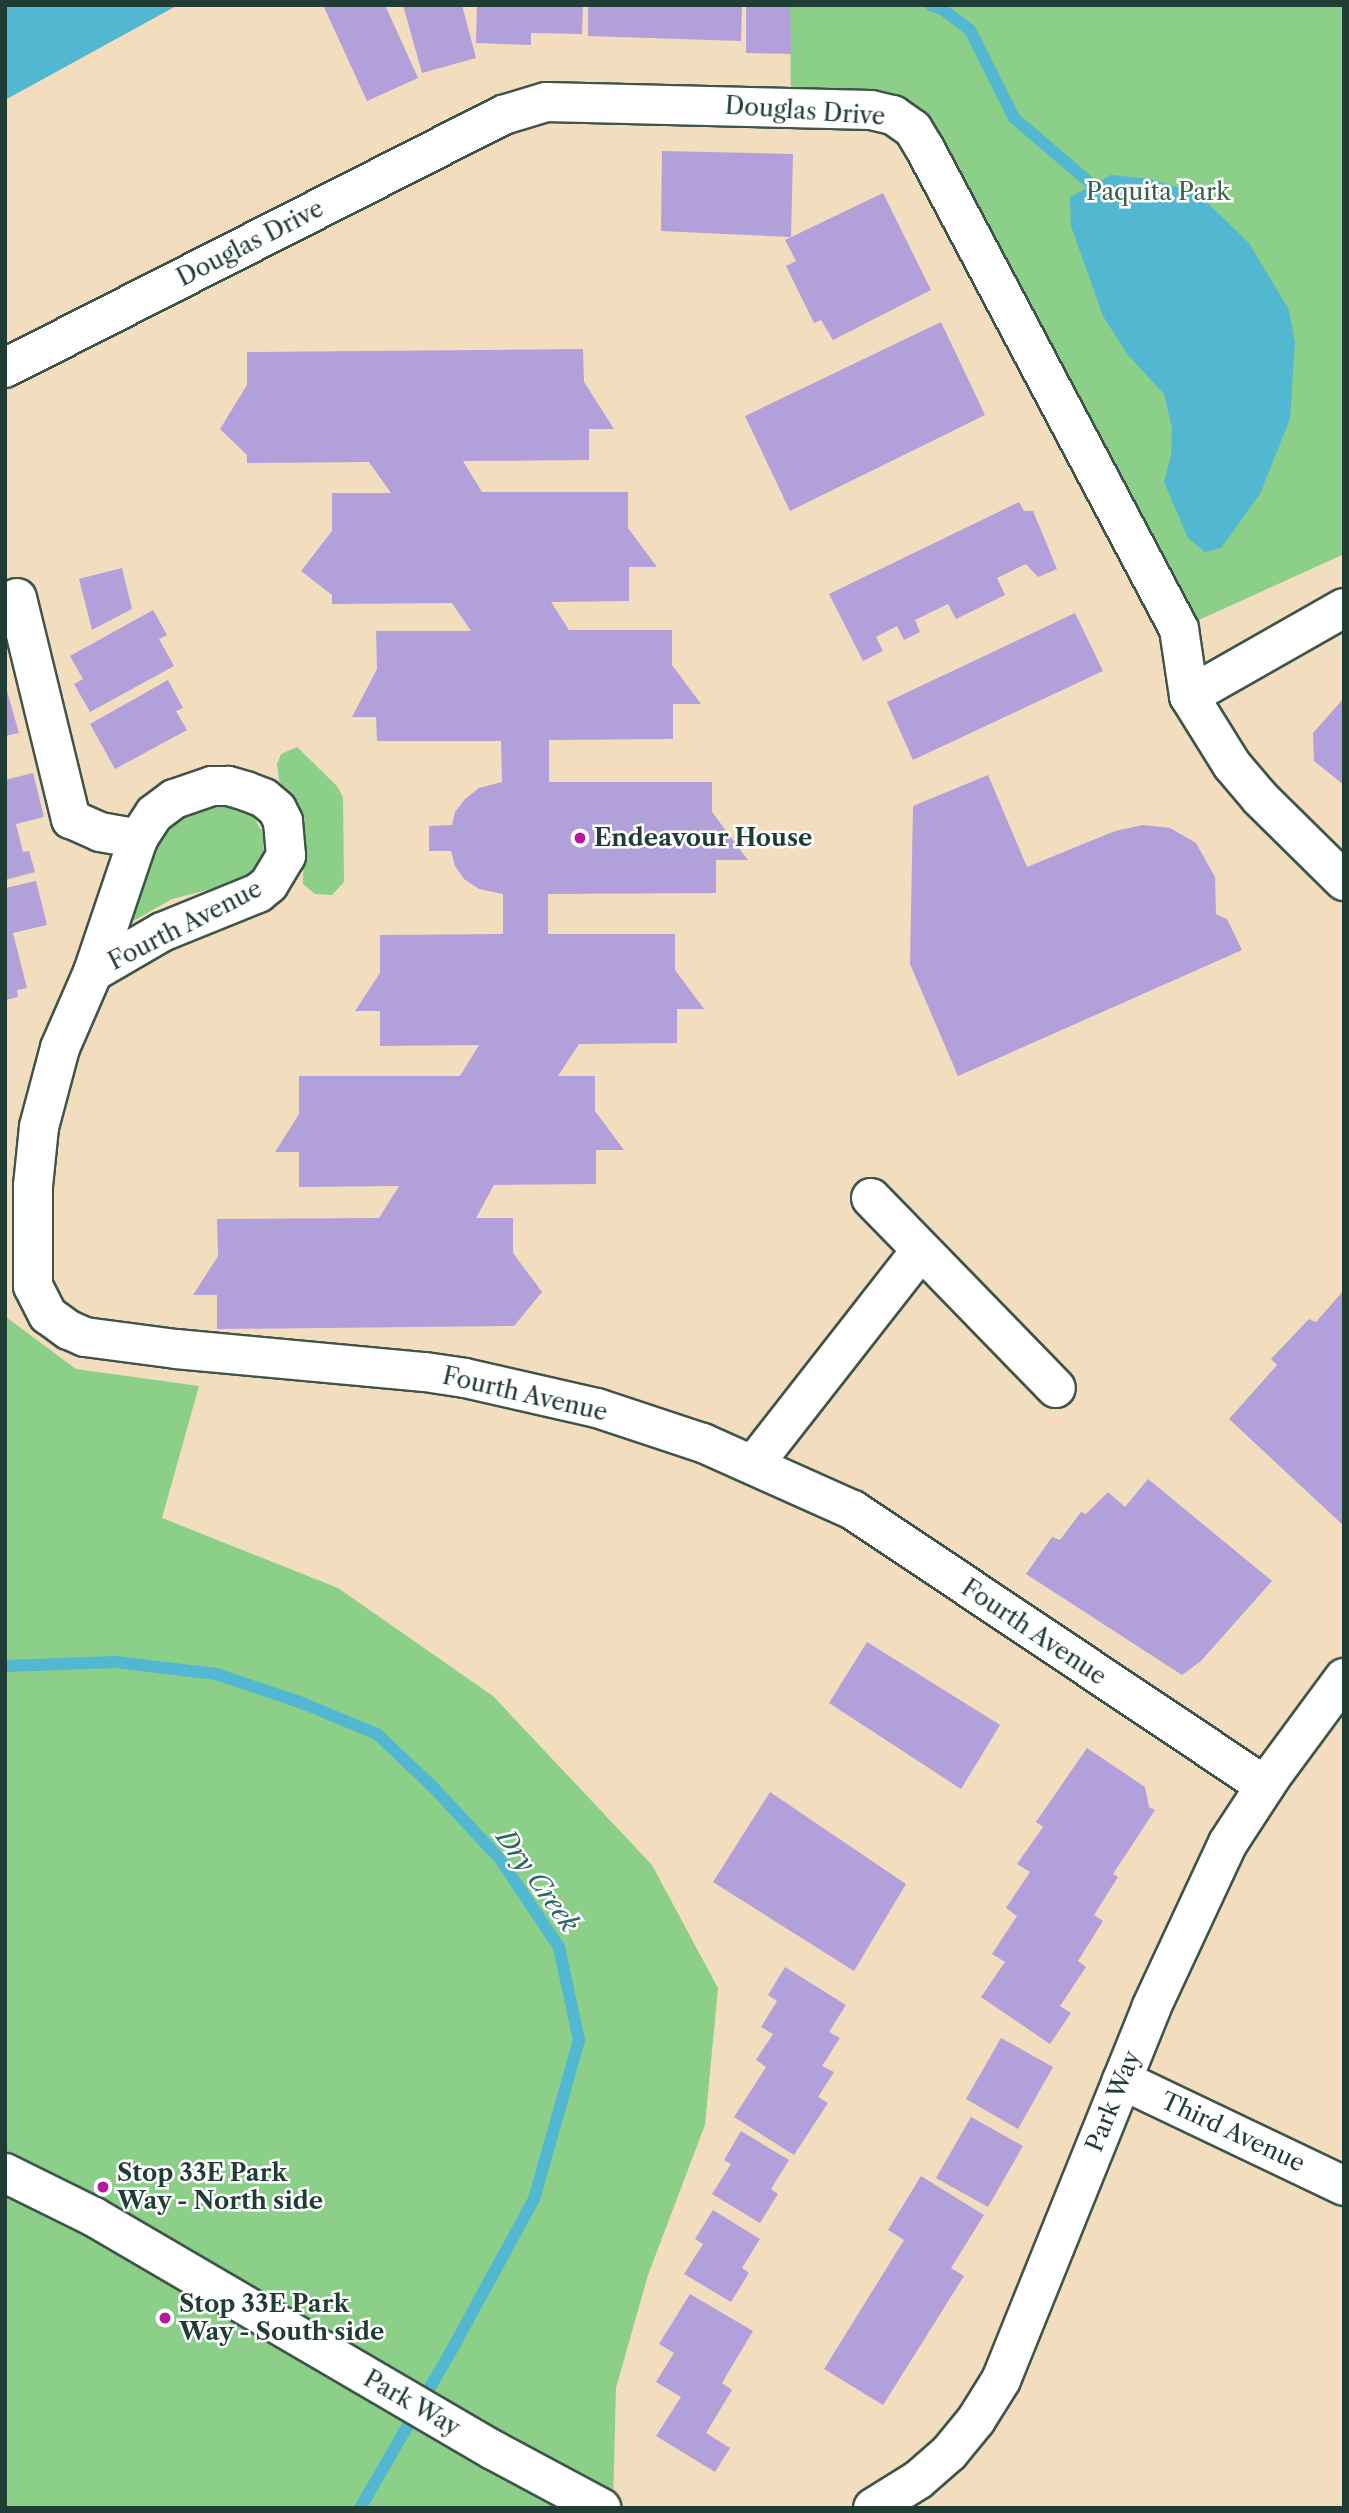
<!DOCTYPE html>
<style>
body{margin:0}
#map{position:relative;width:1349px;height:2513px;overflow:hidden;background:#f3ddbf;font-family:"Libre Caslon Text",serif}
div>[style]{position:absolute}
.green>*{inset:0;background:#8ccf88}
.water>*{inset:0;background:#52b7d1}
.stream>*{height:12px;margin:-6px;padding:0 6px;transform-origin:6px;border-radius:6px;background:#52b7d1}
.building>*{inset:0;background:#b1a0d9}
.roads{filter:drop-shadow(2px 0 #3f5549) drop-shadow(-2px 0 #3f5549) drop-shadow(0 2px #3f5549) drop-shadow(0 -2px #3f5549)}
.minor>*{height:38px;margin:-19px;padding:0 19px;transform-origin:19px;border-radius:19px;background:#fff}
.dots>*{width:19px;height:19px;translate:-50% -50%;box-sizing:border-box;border:4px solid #fff;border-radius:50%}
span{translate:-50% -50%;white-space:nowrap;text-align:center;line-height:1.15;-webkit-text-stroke:5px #fff;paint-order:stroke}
.street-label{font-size:24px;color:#1f3d34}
.park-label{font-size:24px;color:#3a6249}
.poi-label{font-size:24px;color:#1f3d34;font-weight:700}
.left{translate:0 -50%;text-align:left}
.water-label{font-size:26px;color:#2e6263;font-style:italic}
.frame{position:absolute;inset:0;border:7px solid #1f3d34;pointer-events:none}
</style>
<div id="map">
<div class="green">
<i style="clip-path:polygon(790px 5px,1344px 5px,1344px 554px,1179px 629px,913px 129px,791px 108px)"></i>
<i style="clip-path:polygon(297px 747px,337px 786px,343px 797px,344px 882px,332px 895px,315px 894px,303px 884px,304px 827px,279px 780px,277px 764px,281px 754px)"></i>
<i style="clip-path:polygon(236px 803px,251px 813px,263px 833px,264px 853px,254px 871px,227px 885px,172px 899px,128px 924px,157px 847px,176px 819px,216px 804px)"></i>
<i style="clip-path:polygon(6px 1317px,76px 1369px,199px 1386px,162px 1518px,338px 1588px,493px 1696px,652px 1865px,718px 1988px,705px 2125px,648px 2275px,616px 2388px,613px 2508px,5px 2508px)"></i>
</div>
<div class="water">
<i style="clip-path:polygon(5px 5px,178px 5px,5px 100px)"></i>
<i style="clip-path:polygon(1111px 175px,1150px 179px,1197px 193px,1249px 243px,1289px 310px,1295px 343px,1290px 419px,1260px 494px,1221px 548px,1205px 552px,1188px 538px,1164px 482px,1171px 455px,1172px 428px,1164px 394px,1128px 355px,1103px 316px,1071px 226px,1070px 197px)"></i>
</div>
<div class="stream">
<i style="left:931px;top:5px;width:12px;rotate:20deg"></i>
<i style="left:942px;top:9px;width:35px;rotate:37deg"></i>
<i style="left:970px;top:30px;width:98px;rotate:63.4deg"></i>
<i style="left:1014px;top:118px;width:100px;rotate:40.5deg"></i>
<i style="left:5px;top:1666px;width:111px;rotate:-2.1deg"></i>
<i style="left:116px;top:1662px;width:101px;rotate:6.8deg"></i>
<i style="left:216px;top:1674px;width:91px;rotate:18.6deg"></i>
<i style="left:302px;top:1703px;width:81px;rotate:22.5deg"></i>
<i style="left:377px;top:1734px;width:77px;rotate:43.4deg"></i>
<i style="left:433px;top:1787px;width:98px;rotate:47.1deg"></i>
<i style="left:500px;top:1859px;width:106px;rotate:56.2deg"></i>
<i style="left:559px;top:1947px;width:95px;rotate:77.9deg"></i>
<i style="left:579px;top:2040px;width:165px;rotate:105.8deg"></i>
<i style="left:534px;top:2199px;width:167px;rotate:118.6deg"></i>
<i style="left:454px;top:2346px;width:187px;rotate:120.1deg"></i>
</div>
<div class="building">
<i style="clip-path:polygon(323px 5px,385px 5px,418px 78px,367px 101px)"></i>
<i style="clip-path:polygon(403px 5px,462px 5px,476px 58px,422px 73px)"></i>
<i style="clip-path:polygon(477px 5px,583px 5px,582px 34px,531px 33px,531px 45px,476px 43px)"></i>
<i style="clip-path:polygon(588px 5px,742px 5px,741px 41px,588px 36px)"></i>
<i style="clip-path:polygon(746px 5px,790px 5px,791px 54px,746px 53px)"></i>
<i style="clip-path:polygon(662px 151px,793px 154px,791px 237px,661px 231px)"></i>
<i style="clip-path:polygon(883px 193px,931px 290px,833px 340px,821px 320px,814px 323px,786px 266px,796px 261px,785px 240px)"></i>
<i style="clip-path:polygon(941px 322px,985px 415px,790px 511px,745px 416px)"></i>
<i style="clip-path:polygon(583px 349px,584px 382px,614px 429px,589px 429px,589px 460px,463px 461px,482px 492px,628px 492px,628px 528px,657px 567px,629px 567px,629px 601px,551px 602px,569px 630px,672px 630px,672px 665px,701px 704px,673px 704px,673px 739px,549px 740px,549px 782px,712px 782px,712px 812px,748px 860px,716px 860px,716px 893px,548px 894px,548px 934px,675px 934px,675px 970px,704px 1009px,677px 1009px,677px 1043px,579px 1044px,558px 1076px,595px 1076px,595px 1111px,624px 1150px,596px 1150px,596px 1184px,494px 1185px,476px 1218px,513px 1218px,513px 1253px,542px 1292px,514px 1326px,217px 1329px,217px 1295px,193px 1295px,218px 1256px,217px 1219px,379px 1218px,399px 1186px,299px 1187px,299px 1152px,275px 1152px,299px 1114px,299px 1076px,460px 1076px,479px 1045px,380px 1046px,380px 1011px,355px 1011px,380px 973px,380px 935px,503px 934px,503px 894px,479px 889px,464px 879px,455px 866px,451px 851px,429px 851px,429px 826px,452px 825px,455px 812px,465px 799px,479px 788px,502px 782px,501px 741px,377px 741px,376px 717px,352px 717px,377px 669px,376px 631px,471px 631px,452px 603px,332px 604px,332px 595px,301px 571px,332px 531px,332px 493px,391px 493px,369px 462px,247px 463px,247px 455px,220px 429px,247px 385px,247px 352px)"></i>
<i style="clip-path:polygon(1019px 502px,1024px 511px,1033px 511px,1057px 569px,1038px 577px,1026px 564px,997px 578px,1005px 595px,956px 619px,948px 604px,915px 620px,920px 632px,904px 640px,897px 626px,876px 637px,883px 651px,863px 661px,829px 594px)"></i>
<i style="clip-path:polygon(122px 568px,132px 609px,92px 630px,79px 579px)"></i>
<i style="clip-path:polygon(153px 610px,167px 635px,159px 639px,174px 666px,90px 712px,74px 684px,83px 679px,70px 656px)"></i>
<i style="clip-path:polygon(1075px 613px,1103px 671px,913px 760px,887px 702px)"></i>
<i style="clip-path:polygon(168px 680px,183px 708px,176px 711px,187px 730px,115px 769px,90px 724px)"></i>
<i style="clip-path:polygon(5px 684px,19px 733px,5px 736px)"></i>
<i style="clip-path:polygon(1344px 698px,1344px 785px,1314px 761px,1313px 733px)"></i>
<i style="clip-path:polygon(33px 773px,44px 817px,16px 824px,23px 852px,29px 851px,35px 872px,5px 880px,5px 780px)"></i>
<i style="clip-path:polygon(988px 775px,1027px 867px,1115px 831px,1143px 825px,1170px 828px,1196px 843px,1215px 877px,1216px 914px,1227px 919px,1242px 950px,958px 1076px,910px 964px,913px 806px)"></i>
<i style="clip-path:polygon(36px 881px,47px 925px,13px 933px,27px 988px,17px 990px,18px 997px,5px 1000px,5px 888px)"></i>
<i style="clip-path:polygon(1344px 1290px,1344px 1526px,1229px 1419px,1277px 1365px,1271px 1359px,1309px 1319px,1316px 1322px)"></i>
<i style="clip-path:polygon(1148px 1479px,1272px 1581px,1201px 1661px,1182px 1675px,1026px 1574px,1052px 1537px,1060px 1540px,1081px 1512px,1086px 1514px,1108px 1492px,1125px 1507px)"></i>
<i style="clip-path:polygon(867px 1642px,1000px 1725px,961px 1789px,829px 1703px)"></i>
<i style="clip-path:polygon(1087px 1748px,1145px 1787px,1149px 1807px,1155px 1810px,1113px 1874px,1118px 1877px,1094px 1915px,1103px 1921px,1078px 1961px,1086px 1967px,1060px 2006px,1071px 2013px,1050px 2044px,981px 1997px,1005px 1962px,992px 1954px,1017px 1916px,1006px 1908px,1030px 1872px,1017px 1864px,1043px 1827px,1036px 1822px)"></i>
<i style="clip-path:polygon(770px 1792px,906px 1884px,854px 1971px,713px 1882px)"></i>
<i style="clip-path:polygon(785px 1967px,846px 2005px,829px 2032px,840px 2038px,822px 2066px,834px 2072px,818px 2097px,828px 2103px,794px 2155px,734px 2117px,766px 2067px,756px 2060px,773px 2034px,761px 2027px,777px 2001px,768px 1995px)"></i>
<i style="clip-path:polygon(1001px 2038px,1053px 2067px,1018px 2129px,966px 2099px)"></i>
<i style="clip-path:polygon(971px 2117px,1023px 2146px,988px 2207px,936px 2178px)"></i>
<i style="clip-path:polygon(741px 2131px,789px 2160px,771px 2189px,778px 2194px,760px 2223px,712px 2194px,731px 2164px,724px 2160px)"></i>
<i style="clip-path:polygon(921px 2176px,984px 2215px,951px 2268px,964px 2276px,883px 2405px,824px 2369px,904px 2240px,888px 2230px)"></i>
<i style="clip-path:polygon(713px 2210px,760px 2239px,742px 2268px,749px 2273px,731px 2302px,684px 2274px,703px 2244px,695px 2239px)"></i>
<i style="clip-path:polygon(690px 2294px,753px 2331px,722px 2383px,732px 2390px,706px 2433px,730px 2448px,715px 2472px,656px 2436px,681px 2397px,656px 2382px,674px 2353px,659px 2344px)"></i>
</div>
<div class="roads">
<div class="minor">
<i style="left:5px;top:368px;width:559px;rotate:-26.93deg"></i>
<i style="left:503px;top:115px;width:45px;rotate:-16.8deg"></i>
<i style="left:546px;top:102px;width:325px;rotate:1.4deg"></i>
<i style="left:871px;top:110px;width:23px;rotate:13deg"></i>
<i style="left:893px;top:115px;width:24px;rotate:35deg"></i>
<i style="left:913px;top:129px;width:21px;rotate:59deg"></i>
<i style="left:924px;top:147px;width:545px;rotate:62.12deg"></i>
<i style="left:1179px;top:629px;width:68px;rotate:81.5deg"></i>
<i style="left:1189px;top:696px;width:81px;rotate:58.1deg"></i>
<i style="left:1232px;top:765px;width:43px;rotate:49.7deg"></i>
<i style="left:1260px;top:798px;width:118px;rotate:44.7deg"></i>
<i style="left:17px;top:598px;width:228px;rotate:76.3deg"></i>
<i style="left:71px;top:819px;width:32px;rotate:24deg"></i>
<i style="left:100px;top:832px;width:39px;rotate:10deg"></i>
<i style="left:1189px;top:696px;width:178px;rotate:-29.6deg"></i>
<i style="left:93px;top:972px;width:80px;rotate:-30.1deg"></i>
<i style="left:162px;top:932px;width:104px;rotate:-22.1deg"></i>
<i style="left:258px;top:893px;width:14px;rotate:-39deg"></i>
<i style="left:269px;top:884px;width:33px;rotate:-59deg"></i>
<i style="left:286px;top:856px;width:35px;rotate:-95deg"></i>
<i style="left:283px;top:821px;width:13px;rotate:-117deg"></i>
<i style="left:277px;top:809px;width:17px;rotate:-140deg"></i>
<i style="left:264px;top:798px;width:19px;rotate:-159deg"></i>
<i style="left:246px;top:791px;width:19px;rotate:-164deg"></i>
<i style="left:228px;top:786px;width:16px;rotate:180deg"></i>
<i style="left:212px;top:786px;width:40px;rotate:161.1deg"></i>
<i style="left:174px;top:799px;width:25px;rotate:143deg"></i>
<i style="left:154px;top:814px;width:30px;rotate:123deg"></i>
<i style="left:138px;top:839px;width:140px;rotate:108.7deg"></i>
<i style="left:93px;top:972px;width:83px;rotate:113.5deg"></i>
<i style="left:60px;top:1048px;width:82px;rotate:104.9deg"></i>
<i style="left:39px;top:1127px;width:59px;rotate:95.8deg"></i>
<i style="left:33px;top:1186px;width:100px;rotate:90deg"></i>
<i style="left:33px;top:1286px;width:33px;rotate:63deg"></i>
<i style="left:48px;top:1315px;width:26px;rotate:36deg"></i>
<i style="left:69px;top:1330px;width:17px;rotate:24deg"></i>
<i style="left:85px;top:1337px;width:92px;rotate:7.5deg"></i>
<i style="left:176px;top:1349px;width:250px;rotate:5.3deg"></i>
<i style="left:425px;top:1372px;width:40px;rotate:8.5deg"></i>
<i style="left:465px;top:1378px;width:135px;rotate:12.8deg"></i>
<i style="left:597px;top:1408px;width:112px;rotate:18.3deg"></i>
<i style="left:703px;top:1443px;width:164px;rotate:24.1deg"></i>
<i style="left:853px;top:1510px;width:496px;rotate:33.8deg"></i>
<i style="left:871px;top:1198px;width:265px;rotate:45.8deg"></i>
<i style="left:754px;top:1464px;width:271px;rotate:-52deg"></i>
<i style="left:1122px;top:2080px;width:246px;rotate:25.5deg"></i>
<i style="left:5px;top:2173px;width:99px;rotate:26.3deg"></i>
<i style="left:94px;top:2217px;width:462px;rotate:30.3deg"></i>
<i style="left:493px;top:2450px;width:123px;rotate:28.2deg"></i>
<i style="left:873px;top:2508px;width:53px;rotate:-31.9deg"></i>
<i style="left:918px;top:2480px;width:41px;rotate:-41.1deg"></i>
<i style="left:949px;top:2453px;width:43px;rotate:-50.7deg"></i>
<i style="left:976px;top:2420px;width:47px;rotate:-58deg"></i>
<i style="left:1001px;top:2380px;width:401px;rotate:-68deg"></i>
<i style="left:1151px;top:2008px;width:182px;rotate:-65deg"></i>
<i style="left:1228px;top:1843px;width:79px;rotate:-56.9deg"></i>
<i style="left:1271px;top:1777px;width:123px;rotate:-53.6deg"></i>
</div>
</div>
<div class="dots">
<i style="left:580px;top:838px;background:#b5179e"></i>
<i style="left:103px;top:2187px;background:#b5179e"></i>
<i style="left:165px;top:2318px;background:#b5179e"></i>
</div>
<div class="street-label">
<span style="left:805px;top:111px;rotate:4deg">Douglas Drive</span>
<span style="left:250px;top:243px;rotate:-27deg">Douglas Drive</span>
<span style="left:185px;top:925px;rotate:-27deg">Fourth Avenue</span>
<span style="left:525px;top:1394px;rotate:13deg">Fourth Avenue</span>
<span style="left:1034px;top:1632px;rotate:34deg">Fourth Avenue</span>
<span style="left:1113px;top:2101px;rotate:-68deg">Park Way</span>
<span style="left:1233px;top:2132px;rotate:25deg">Third Avenue</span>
<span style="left:412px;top:2403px;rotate:30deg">Park Way</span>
</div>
<div class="park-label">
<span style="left:1158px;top:192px">Paquita Park</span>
</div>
<div class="poi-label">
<span class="left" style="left:594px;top:838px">Endeavour House</span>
<span class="left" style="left:117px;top:2187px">Stop 33E Park<br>Way - North side</span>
<span class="left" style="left:179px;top:2318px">Stop 33E Park<br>Way - South side</span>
</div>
<div class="water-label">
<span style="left:537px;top:1881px;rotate:54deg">Dry Creek</span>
</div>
<div class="frame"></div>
</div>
